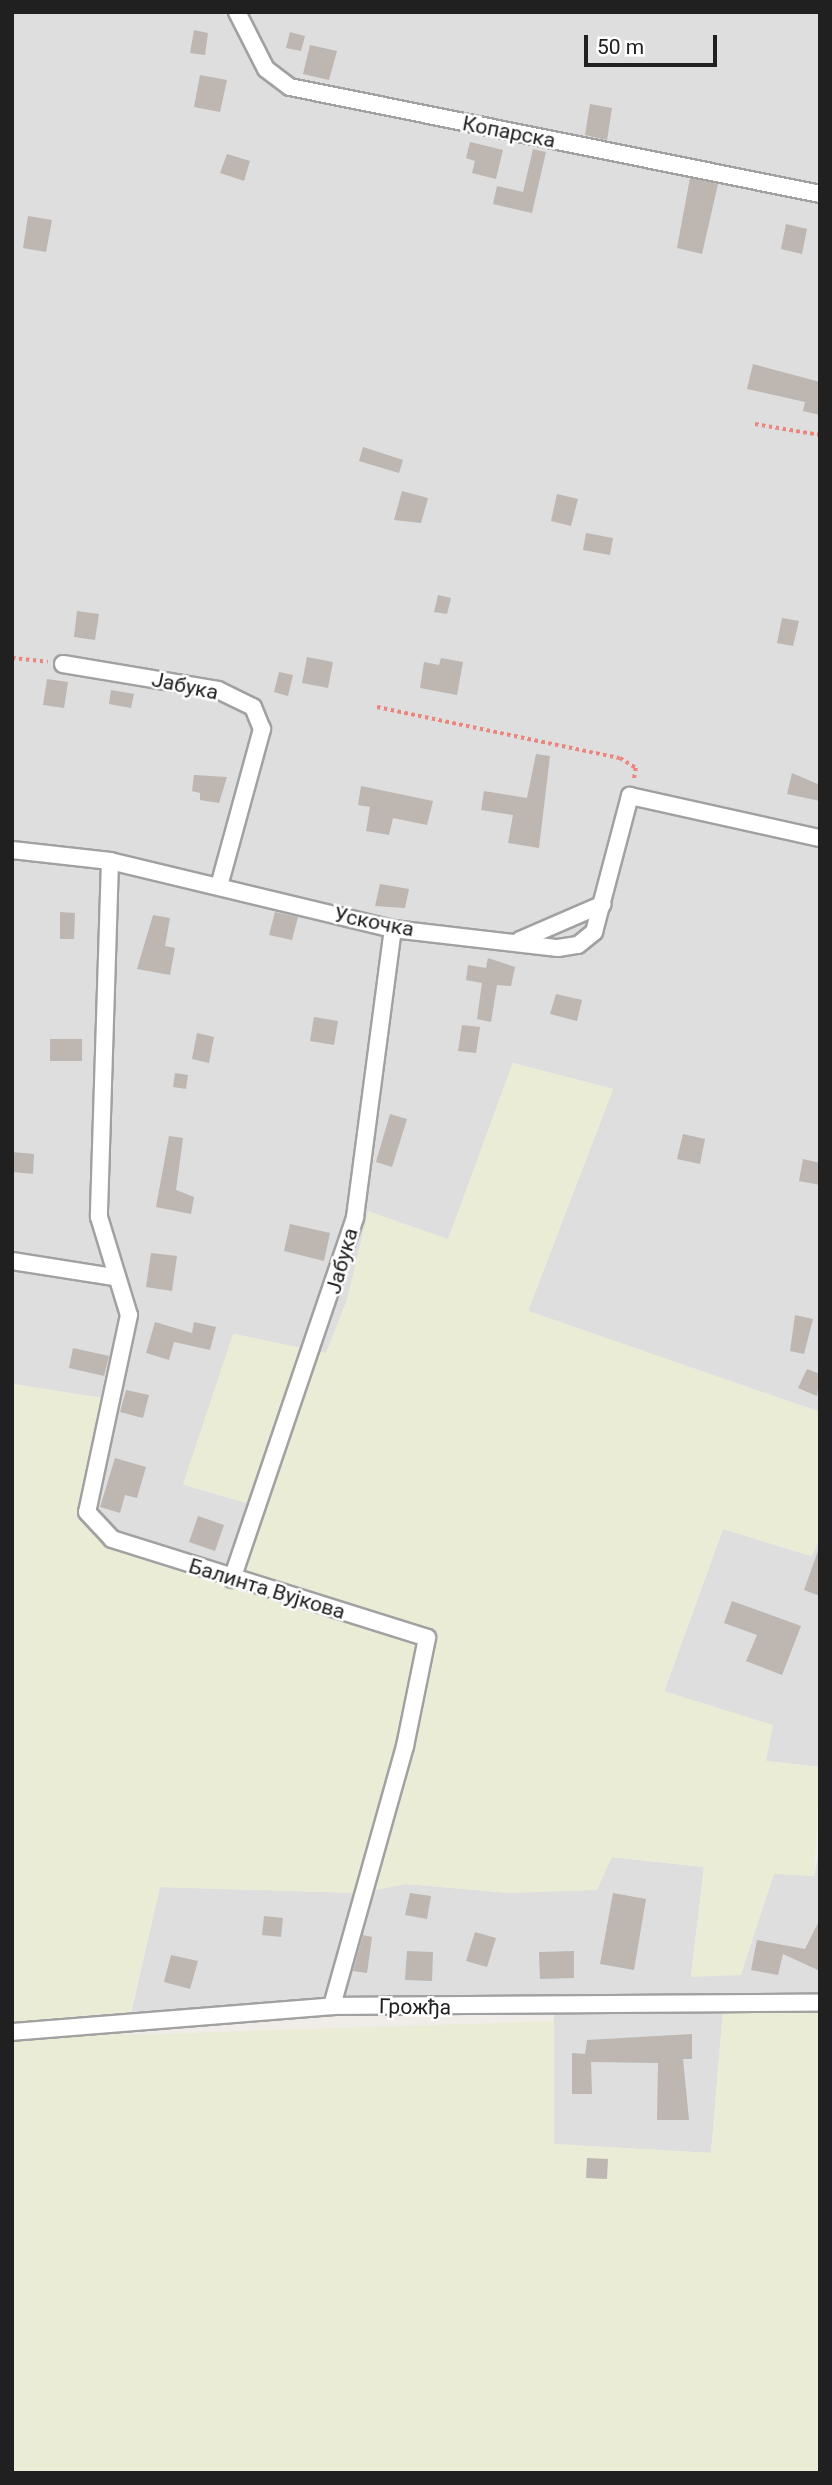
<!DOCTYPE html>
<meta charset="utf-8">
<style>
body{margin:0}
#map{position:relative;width:832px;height:2485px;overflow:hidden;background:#f0ede8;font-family:Roboto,sans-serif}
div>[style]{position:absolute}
.residential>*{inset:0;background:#dedede}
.farmland>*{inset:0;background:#ebecd6}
.building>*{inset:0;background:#bdb6b1}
.path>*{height:3.5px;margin-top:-1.75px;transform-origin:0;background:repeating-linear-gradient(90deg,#eb867e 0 3.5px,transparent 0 7px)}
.roads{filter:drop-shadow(2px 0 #a1a1a1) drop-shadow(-2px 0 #a1a1a1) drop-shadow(0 2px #a1a1a1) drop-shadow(0 -2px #a1a1a1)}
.street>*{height:16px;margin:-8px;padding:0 8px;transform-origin:8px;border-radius:8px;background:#fff}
span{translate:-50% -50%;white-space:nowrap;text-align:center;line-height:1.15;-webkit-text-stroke:5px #fff;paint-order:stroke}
.street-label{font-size:21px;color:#202020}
.frame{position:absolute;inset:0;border:14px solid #202020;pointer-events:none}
.scale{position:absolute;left:584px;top:35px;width:133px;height:32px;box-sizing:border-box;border:4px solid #202020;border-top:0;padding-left:9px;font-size:21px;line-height:24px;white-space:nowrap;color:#202020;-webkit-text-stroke:5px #fff;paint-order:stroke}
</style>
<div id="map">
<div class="residential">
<i style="clip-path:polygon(12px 12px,820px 12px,820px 1412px,528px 1311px,613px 1089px,513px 1063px,448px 1240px,369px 1212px,347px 1300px,326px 1353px,234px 1334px,184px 1485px,253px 1505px,232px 1579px,87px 1530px,115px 1400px,12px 1384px)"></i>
<i style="clip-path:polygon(723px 1529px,811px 1556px,820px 1538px,820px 1767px,765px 1761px,664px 1692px)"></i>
<i style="clip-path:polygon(820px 1849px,820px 1994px,724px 1998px,711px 2153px,553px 2144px,554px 2003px,129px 2022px,160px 1887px,359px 1893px,406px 1884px,511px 1893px,611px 1857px,704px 1867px,691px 1976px,774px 1873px,814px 1876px)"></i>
</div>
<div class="farmland">
<i style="clip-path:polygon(513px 1063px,613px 1089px,528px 1311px,820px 1412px,820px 1538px,812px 1556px,723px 1529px,664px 1691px,773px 1725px,766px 1761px,820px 1767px,814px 1876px,774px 1874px,741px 1975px,691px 1977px,704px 1867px,612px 1857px,597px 1890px,511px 1893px,406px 1884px,359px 1893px,160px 1887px,125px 2035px,554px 2021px,554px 2144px,711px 2153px,724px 1998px,820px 1994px,820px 2473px,12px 2473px,12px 1384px,116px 1400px,88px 1530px,232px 1579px,253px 1505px,183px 1484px,233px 1334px,326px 1353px,347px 1300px,368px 1211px,448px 1239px)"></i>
</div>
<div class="building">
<i style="clip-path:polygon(194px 30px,208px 33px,205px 55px,190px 53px)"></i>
<i style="clip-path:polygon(290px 32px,305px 36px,301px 51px,286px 48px)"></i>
<i style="clip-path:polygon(310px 45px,337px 51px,329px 80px,303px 74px)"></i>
<i style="clip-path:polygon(200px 75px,227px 80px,220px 112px,194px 107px)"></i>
<i style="clip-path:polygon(590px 104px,612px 108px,607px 140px,585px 135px)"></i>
<i style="clip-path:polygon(470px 142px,503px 150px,496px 179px,472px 173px,475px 161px,466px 158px)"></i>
<i style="clip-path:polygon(533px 149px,546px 152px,532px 213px,493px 204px,497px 186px,523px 192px)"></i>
<i style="clip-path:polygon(227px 154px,250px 161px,244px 181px,220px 173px)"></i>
<i style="clip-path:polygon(690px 178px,718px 184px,702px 254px,677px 248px)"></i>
<i style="clip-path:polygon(28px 216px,52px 220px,46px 252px,23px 248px)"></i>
<i style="clip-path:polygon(786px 224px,807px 229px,802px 254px,781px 249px)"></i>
<i style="clip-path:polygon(753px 364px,820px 382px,820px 415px,803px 411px,805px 402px,747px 389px)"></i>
<i style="clip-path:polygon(363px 447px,403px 460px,399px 473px,359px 461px)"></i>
<i style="clip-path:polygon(402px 491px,428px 498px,421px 523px,394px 520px)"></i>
<i style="clip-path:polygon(557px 494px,578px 499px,571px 526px,551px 521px)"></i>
<i style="clip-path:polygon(586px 533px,613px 538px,610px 555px,583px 550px)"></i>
<i style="clip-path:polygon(438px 595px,451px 598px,447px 614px,434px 612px)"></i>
<i style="clip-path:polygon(77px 611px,99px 614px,95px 640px,74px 637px)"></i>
<i style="clip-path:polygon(782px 618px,799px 621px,793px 646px,777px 643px)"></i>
<i style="clip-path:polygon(307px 657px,333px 662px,328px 688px,302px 683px)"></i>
<i style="clip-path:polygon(441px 658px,463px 662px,457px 695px,420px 688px,424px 662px,439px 665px)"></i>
<i style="clip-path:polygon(279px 672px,293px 675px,288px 696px,274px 692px)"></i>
<i style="clip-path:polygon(47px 679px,68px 682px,64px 708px,43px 705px)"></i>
<i style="clip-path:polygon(111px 690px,134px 694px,131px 708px,109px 704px)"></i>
<i style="clip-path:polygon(536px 754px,550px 756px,539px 848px,508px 843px,513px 815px,481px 810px,484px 791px,527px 798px)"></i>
<i style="clip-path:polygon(792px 773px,820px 785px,820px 801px,787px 794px)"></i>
<i style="clip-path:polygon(194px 775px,227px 777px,219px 803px,200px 800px,200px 793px,192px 791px)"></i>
<i style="clip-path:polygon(361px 786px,433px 801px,427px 825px,393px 818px,389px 835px,366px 831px,370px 807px,358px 805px)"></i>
<i style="clip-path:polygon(380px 884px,409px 889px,405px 908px,375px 906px)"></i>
<i style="clip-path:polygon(60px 912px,75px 913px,74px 939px,60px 939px)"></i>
<i style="clip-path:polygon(275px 912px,298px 917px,292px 940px,269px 935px)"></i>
<i style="clip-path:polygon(153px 915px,170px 918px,165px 946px,175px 948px,170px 975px,137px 969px)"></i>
<i style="clip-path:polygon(488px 958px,515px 967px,511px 986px,497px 985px,491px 1022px,477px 1019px,482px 983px,466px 980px,468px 965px,486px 968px)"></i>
<i style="clip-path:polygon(556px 994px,582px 1000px,577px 1021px,550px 1014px)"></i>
<i style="clip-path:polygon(314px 1017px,338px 1021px,334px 1045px,310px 1041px)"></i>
<i style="clip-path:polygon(462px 1025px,480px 1027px,476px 1053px,458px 1051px)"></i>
<i style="clip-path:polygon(197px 1033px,214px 1037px,209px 1063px,192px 1059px)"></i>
<i style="clip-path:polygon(50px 1039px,82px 1039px,82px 1061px,50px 1061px)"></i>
<i style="clip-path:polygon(175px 1073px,188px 1075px,186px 1089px,173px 1087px)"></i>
<i style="clip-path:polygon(390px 1114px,407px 1119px,392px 1167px,376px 1162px)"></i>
<i style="clip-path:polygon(683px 1134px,705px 1139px,700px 1164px,677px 1159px)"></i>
<i style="clip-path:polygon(169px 1136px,183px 1138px,176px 1190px,194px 1197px,191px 1214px,156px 1207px)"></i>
<i style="clip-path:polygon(12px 1152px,34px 1154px,33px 1174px,12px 1172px)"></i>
<i style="clip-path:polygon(803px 1159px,820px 1163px,820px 1185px,799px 1181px)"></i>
<i style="clip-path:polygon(290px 1224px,330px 1233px,324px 1261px,284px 1251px)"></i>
<i style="clip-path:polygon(151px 1253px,177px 1256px,172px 1291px,146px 1287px)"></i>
<i style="clip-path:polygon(795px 1315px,813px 1319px,804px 1354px,790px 1351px)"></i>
<i style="clip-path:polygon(155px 1322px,192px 1333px,194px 1322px,216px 1327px,210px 1350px,174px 1342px,169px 1360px,146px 1353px)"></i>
<i style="clip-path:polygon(73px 1348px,109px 1356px,104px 1376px,69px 1368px)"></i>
<i style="clip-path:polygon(807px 1369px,820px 1374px,817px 1396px,798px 1388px)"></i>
<i style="clip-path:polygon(126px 1390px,149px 1395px,143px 1418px,120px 1412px)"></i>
<i style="clip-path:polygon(115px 1458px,146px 1467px,137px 1498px,125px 1495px,120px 1513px,100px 1507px)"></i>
<i style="clip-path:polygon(198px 1516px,224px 1525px,215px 1551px,189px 1542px)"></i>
<i style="clip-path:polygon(818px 1551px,820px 1551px,820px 1596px,804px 1590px)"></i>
<i style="clip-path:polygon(732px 1601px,801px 1626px,782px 1675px,746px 1661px,757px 1635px,724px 1623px)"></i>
<i style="clip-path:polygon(410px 1893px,431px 1896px,427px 1919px,405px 1915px)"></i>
<i style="clip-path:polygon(613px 1893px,646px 1899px,634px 1970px,600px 1964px)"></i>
<i style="clip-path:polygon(264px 1916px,283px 1918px,281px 1937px,262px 1935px)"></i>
<i style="clip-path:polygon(820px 1919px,820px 1971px,783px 1954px,778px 1975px,751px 1970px,757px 1940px,805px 1949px)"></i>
<i style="clip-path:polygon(475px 1932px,496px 1938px,487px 1967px,466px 1961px)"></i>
<i style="clip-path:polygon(363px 1935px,372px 1937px,367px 1973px,353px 1971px)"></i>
<i style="clip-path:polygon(407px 1951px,433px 1952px,432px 1981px,405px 1980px)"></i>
<i style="clip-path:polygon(574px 1951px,574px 1978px,540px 1979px,539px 1952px)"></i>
<i style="clip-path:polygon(171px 1955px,198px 1961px,190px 1989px,164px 1982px)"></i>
<i style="clip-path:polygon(692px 2034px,692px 2059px,683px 2059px,689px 2120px,657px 2120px,658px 2063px,591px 2062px,592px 2094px,572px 2094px,572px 2053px,585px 2054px,587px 2040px)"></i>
<i style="clip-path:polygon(587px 2158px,608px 2159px,607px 2179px,586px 2178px)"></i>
</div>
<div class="path">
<i style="left:755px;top:424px;width:66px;rotate:9.6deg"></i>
<i style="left:12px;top:658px;width:36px;rotate:6deg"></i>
<i style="left:377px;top:707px;width:248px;rotate:11.9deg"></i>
<i style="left:620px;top:758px;width:19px;rotate:32deg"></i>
<i style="left:636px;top:768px;width:12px;rotate:99deg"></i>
</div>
<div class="roads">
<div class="street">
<i style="left:237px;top:12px;width:64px;rotate:63deg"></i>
<i style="left:266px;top:69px;width:30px;rotate:37deg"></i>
<i style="left:290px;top:87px;width:541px;rotate:11.41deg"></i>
<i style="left:63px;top:664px;width:157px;rotate:9.5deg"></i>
<i style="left:218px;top:690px;width:39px;rotate:26deg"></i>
<i style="left:253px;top:707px;width:24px;rotate:68deg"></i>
<i style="left:262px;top:729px;width:163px;rotate:105.3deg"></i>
<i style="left:12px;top:850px;width:99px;rotate:6.4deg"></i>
<i style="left:110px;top:861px;width:291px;rotate:13.5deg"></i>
<i style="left:393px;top:929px;width:166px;rotate:6.6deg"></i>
<i style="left:558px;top:948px;width:20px;rotate:-9deg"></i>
<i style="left:578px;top:945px;width:21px;rotate:-39deg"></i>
<i style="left:594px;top:932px;width:141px;rotate:-75.2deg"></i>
<i style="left:630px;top:796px;width:195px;rotate:12.5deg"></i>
<i style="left:110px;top:861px;width:356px;rotate:91.8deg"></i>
<i style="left:99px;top:1217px;width:102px;rotate:73deg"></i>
<i style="left:129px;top:1315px;width:201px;rotate:102deg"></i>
<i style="left:87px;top:1512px;width:37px;rotate:47deg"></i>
<i style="left:112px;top:1539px;width:330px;rotate:17.4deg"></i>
<i style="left:427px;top:1638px;width:110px;rotate:101.5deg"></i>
<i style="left:405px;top:1746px;width:270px;rotate:105.7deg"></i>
<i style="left:520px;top:940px;width:90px;rotate:-23.4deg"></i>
<i style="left:12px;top:1261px;width:102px;rotate:9deg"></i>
<i style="left:232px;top:1579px;width:382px;rotate:-71.2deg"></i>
<i style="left:355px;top:1217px;width:290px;rotate:-82.5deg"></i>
<i style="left:12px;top:2032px;width:321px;rotate:-4.6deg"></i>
<i style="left:332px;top:2006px;width:488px;rotate:-0.4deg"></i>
</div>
</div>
<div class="street-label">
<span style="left:509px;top:132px;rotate:11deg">Копарска</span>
<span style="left:185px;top:686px;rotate:12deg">Јабука</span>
<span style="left:374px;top:922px;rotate:11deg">Ускочка</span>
<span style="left:342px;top:1261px;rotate:-74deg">Јабука</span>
<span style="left:267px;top:1589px;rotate:17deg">Балинта Вујкова</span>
<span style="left:415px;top:2007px;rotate:1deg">Грожђа</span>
</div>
<div class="frame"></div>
<div class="scale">50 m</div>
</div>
